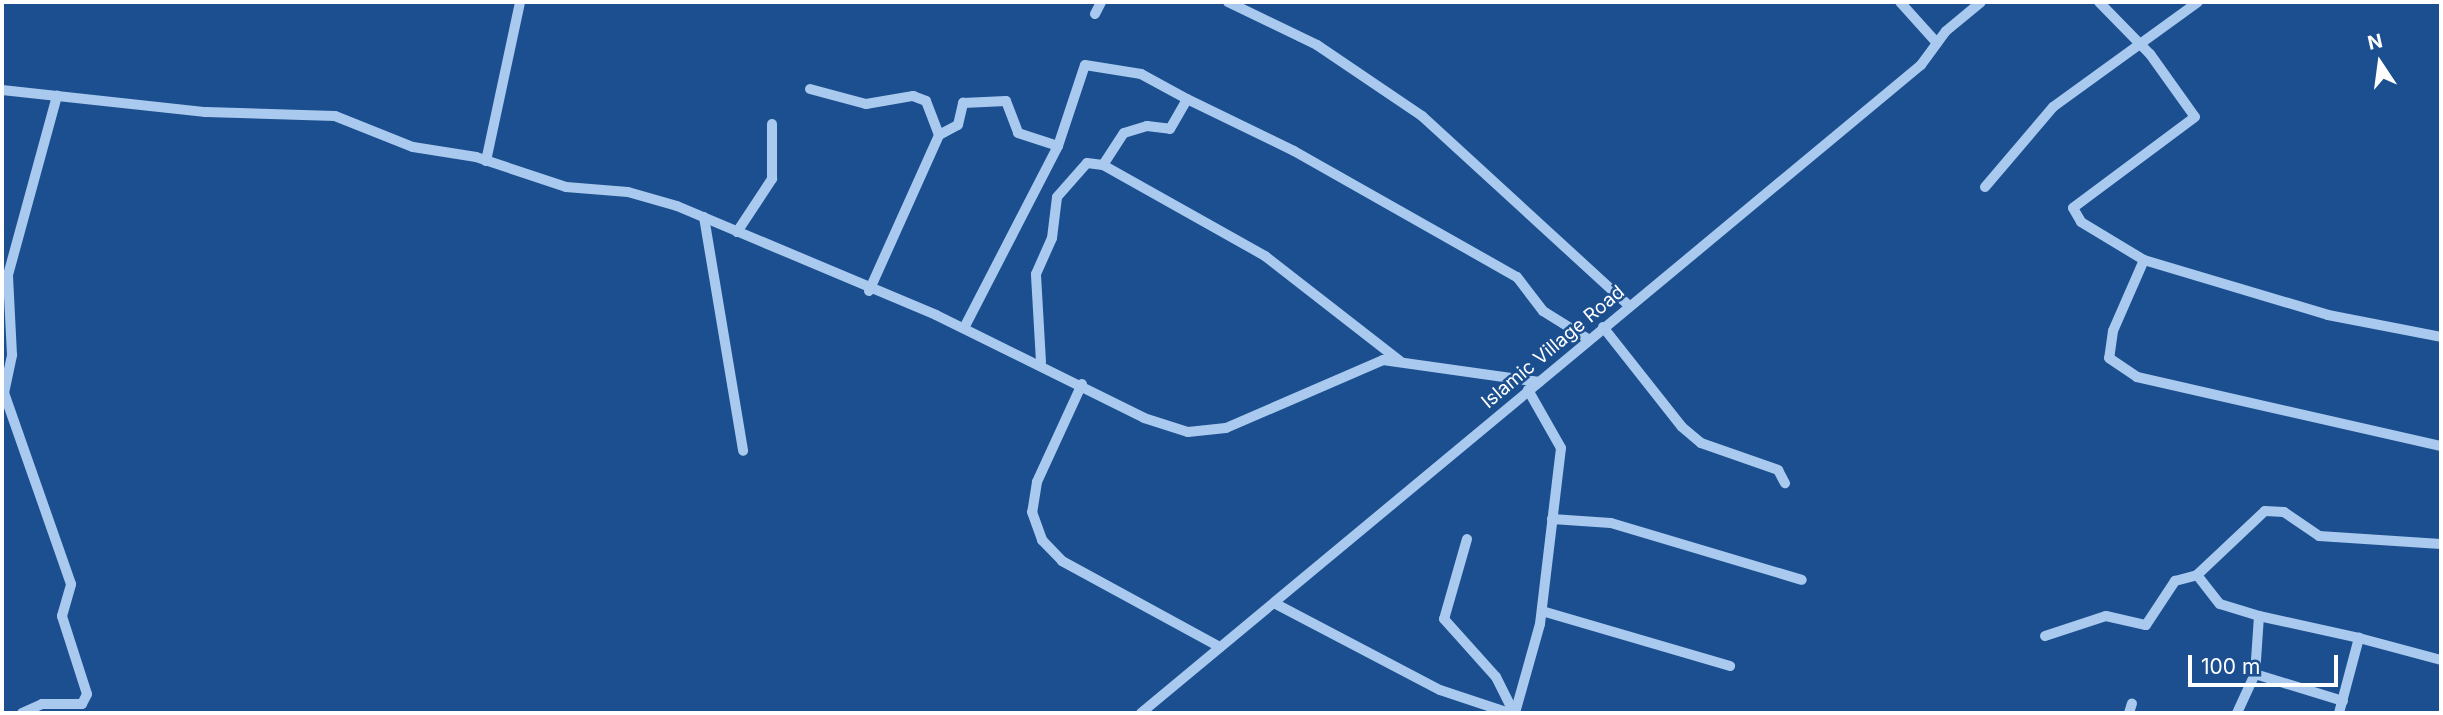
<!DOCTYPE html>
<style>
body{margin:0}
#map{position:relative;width:2443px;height:715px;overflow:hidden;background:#1b4f8f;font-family:Inter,sans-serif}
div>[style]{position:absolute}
.minor>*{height:10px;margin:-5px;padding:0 5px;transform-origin:5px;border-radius:5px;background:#a9c9ee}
span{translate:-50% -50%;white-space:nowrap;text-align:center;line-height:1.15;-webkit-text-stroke:5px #1b4f8f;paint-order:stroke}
.street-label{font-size:19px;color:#fff}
.frame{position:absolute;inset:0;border:4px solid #fff;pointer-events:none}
.north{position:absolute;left:2345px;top:28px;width:70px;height:70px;-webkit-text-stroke:5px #1b4f8f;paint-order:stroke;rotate:347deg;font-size:19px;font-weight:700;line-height:28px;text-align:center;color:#fff}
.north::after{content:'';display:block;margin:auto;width:24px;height:32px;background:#fff;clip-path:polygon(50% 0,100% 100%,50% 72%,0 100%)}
.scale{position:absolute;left:2188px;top:655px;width:150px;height:32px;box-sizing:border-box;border:4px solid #fff;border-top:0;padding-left:9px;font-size:21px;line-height:24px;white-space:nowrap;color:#fff;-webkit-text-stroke:5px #1b4f8f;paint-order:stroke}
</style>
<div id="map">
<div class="minor">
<i style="left:1228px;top:2px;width:99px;rotate:25.8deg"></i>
<i style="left:1317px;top:45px;width:127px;rotate:34.1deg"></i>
<i style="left:1422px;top:116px;width:281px;rotate:42.5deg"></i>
<i style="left:1900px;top:2px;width:55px;rotate:47.9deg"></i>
<i style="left:2099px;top:2px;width:73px;rotate:45.6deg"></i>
<i style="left:2150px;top:54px;width:77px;rotate:54.5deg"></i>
<i style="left:2195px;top:117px;width:152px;rotate:143.3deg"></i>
<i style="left:2073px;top:208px;width:16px;rotate:60deg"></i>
<i style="left:2081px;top:222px;width:74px;rotate:31.1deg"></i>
<i style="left:2144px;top:260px;width:77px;rotate:113.6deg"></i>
<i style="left:2113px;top:331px;width:27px;rotate:98deg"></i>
<i style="left:2109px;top:358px;width:34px;rotate:34deg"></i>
<i style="left:2137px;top:377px;width:312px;rotate:12.8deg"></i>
<i style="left:1095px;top:14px;width:13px;rotate:-63deg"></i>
<i style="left:810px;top:89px;width:58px;rotate:15deg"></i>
<i style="left:866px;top:104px;width:48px;rotate:-9.7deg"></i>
<i style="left:913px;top:96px;width:14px;rotate:21deg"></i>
<i style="left:926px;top:101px;width:36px;rotate:69deg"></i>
<i style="left:2px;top:90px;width:205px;rotate:6.2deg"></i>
<i style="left:206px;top:112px;width:129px;rotate:1.8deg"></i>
<i style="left:335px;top:116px;width:84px;rotate:21.7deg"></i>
<i style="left:413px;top:147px;width:64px;rotate:9deg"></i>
<i style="left:476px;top:157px;width:95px;rotate:18.4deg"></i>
<i style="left:566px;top:187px;width:62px;rotate:4.6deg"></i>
<i style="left:628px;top:192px;width:51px;rotate:15.9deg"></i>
<i style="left:677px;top:206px;width:281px;rotate:22.8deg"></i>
<i style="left:936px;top:315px;width:232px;rotate:26.3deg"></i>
<i style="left:1144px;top:418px;width:46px;rotate:17.7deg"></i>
<i style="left:1188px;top:432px;width:38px;rotate:-6deg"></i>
<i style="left:1226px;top:428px;width:171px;rotate:-23.4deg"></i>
<i style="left:1383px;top:360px;width:158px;rotate:8deg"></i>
<i style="left:1058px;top:146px;width:85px;rotate:-71.6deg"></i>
<i style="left:1085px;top:65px;width:57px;rotate:9.1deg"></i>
<i style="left:1141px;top:74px;width:52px;rotate:28.5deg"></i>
<i style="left:486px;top:161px;width:163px;rotate:-77.9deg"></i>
<i style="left:1103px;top:165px;width:186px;rotate:29.3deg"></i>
<i style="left:1265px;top:256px;width:171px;rotate:37.9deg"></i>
<i style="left:1985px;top:187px;width:105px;rotate:-49.6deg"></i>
<i style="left:2053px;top:107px;width:179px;rotate:-35.9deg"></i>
<i style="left:704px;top:217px;width:237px;rotate:80.5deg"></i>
<i style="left:737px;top:232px;width:64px;rotate:-56.6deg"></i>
<i style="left:772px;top:179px;width:55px;rotate:-90deg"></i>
<i style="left:2144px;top:260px;width:192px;rotate:16.6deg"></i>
<i style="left:2328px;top:315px;width:115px;rotate:11deg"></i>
<i style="left:869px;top:291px;width:171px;rotate:-65.8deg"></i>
<i style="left:939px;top:135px;width:21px;rotate:-28deg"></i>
<i style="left:958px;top:125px;width:23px;rotate:-77deg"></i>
<i style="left:963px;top:103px;width:43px;rotate:-2.7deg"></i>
<i style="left:1006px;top:101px;width:34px;rotate:69deg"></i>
<i style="left:1018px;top:133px;width:42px;rotate:18deg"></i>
<i style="left:1058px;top:146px;width:205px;rotate:117.3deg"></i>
<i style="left:1603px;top:327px;width:127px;rotate:51.7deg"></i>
<i style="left:1682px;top:427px;width:25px;rotate:40deg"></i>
<i style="left:1701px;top:443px;width:82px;rotate:19.3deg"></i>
<i style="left:1778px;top:470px;width:15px;rotate:62deg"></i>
<i style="left:1041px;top:362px;width:88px;rotate:-93.3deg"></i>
<i style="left:1036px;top:274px;width:39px;rotate:-66deg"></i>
<i style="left:1052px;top:238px;width:41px;rotate:-83deg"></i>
<i style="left:1057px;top:197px;width:45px;rotate:-48.6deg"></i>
<i style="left:1087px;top:163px;width:16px;rotate:7deg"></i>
<i style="left:1103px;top:165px;width:38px;rotate:-57deg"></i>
<i style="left:1124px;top:133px;width:24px;rotate:-17deg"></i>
<i style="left:1147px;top:126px;width:23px;rotate:7deg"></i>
<i style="left:1170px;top:129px;width:34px;rotate:-60deg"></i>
<i style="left:1187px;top:99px;width:119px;rotate:25.9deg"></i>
<i style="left:1294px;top:151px;width:256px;rotate:29.5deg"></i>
<i style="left:1517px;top:277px;width:43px;rotate:52.6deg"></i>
<i style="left:1543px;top:311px;width:53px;rotate:31.9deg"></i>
<i style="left:1082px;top:384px;width:108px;rotate:114.7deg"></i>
<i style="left:1037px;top:482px;width:30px;rotate:99deg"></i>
<i style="left:1032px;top:512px;width:30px;rotate:70deg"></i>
<i style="left:1042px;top:540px;width:29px;rotate:46deg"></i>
<i style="left:1062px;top:561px;width:180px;rotate:28.6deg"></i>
<i style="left:1552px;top:519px;width:59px;rotate:3.9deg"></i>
<i style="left:1611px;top:523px;width:199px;rotate:16.6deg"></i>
<i style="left:1467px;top:539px;width:83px;rotate:106deg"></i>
<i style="left:1444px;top:619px;width:78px;rotate:48.1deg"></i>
<i style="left:1496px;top:677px;width:40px;rotate:63.4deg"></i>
<i style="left:2197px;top:575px;width:93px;rotate:-43.3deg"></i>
<i style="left:2265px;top:511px;width:19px;rotate:3deg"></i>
<i style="left:2284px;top:512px;width:42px;rotate:34.4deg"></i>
<i style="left:2319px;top:536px;width:122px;rotate:3.8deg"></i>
<i style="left:1274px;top:603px;width:187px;rotate:27.7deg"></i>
<i style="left:1440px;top:690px;width:73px;rotate:18.4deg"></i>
<i style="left:1542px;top:611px;width:196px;rotate:16.3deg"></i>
<i style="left:2259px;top:616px;width:102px;rotate:12.4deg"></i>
<i style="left:2045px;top:636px;width:64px;rotate:-18.2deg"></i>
<i style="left:2106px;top:616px;width:41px;rotate:12.7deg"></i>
<i style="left:2146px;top:625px;width:53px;rotate:-56.6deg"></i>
<i style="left:2175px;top:581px;width:23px;rotate:-15deg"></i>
<i style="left:2197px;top:575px;width:37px;rotate:52deg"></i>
<i style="left:2220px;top:604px;width:41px;rotate:17.1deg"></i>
<i style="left:2259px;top:616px;width:58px;rotate:93.9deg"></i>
<i style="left:22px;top:713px;width:22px;rotate:-24deg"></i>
<i style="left:42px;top:704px;width:40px"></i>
<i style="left:82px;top:704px;width:11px;rotate:-63deg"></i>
<i style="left:87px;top:694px;width:82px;rotate:-107.8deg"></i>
<i style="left:62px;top:616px;width:33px;rotate:-74deg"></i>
<i style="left:71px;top:584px;width:202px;rotate:-109.3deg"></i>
<i style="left:4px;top:393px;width:39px;rotate:-78deg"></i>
<i style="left:12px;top:355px;width:80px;rotate:-92.9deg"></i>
<i style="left:8px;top:275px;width:186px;rotate:-74.7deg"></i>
<i style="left:1141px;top:713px;width:1014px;rotate:-39.72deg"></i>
<i style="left:1921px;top:65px;width:42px;rotate:-53.7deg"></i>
<i style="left:1946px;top:31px;width:45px;rotate:-39.6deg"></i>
<i style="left:1515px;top:713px;width:92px;rotate:-74.3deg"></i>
<i style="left:1540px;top:624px;width:177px;rotate:-83.2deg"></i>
<i style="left:1561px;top:448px;width:67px;rotate:-119.6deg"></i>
<i style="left:2129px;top:713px;width:10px;rotate:-73deg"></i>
<i style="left:2237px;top:713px;width:43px;rotate:-65.2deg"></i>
<i style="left:2255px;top:674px;width:92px;rotate:17.1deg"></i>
<i style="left:2339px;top:713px;width:78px;rotate:-75.1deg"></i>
<i style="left:2359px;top:638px;width:85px;rotate:15deg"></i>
</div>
<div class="street-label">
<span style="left:1553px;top:347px;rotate:-40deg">Islamic Village Road</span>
</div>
<div class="frame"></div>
<div class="north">N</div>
<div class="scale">100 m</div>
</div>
